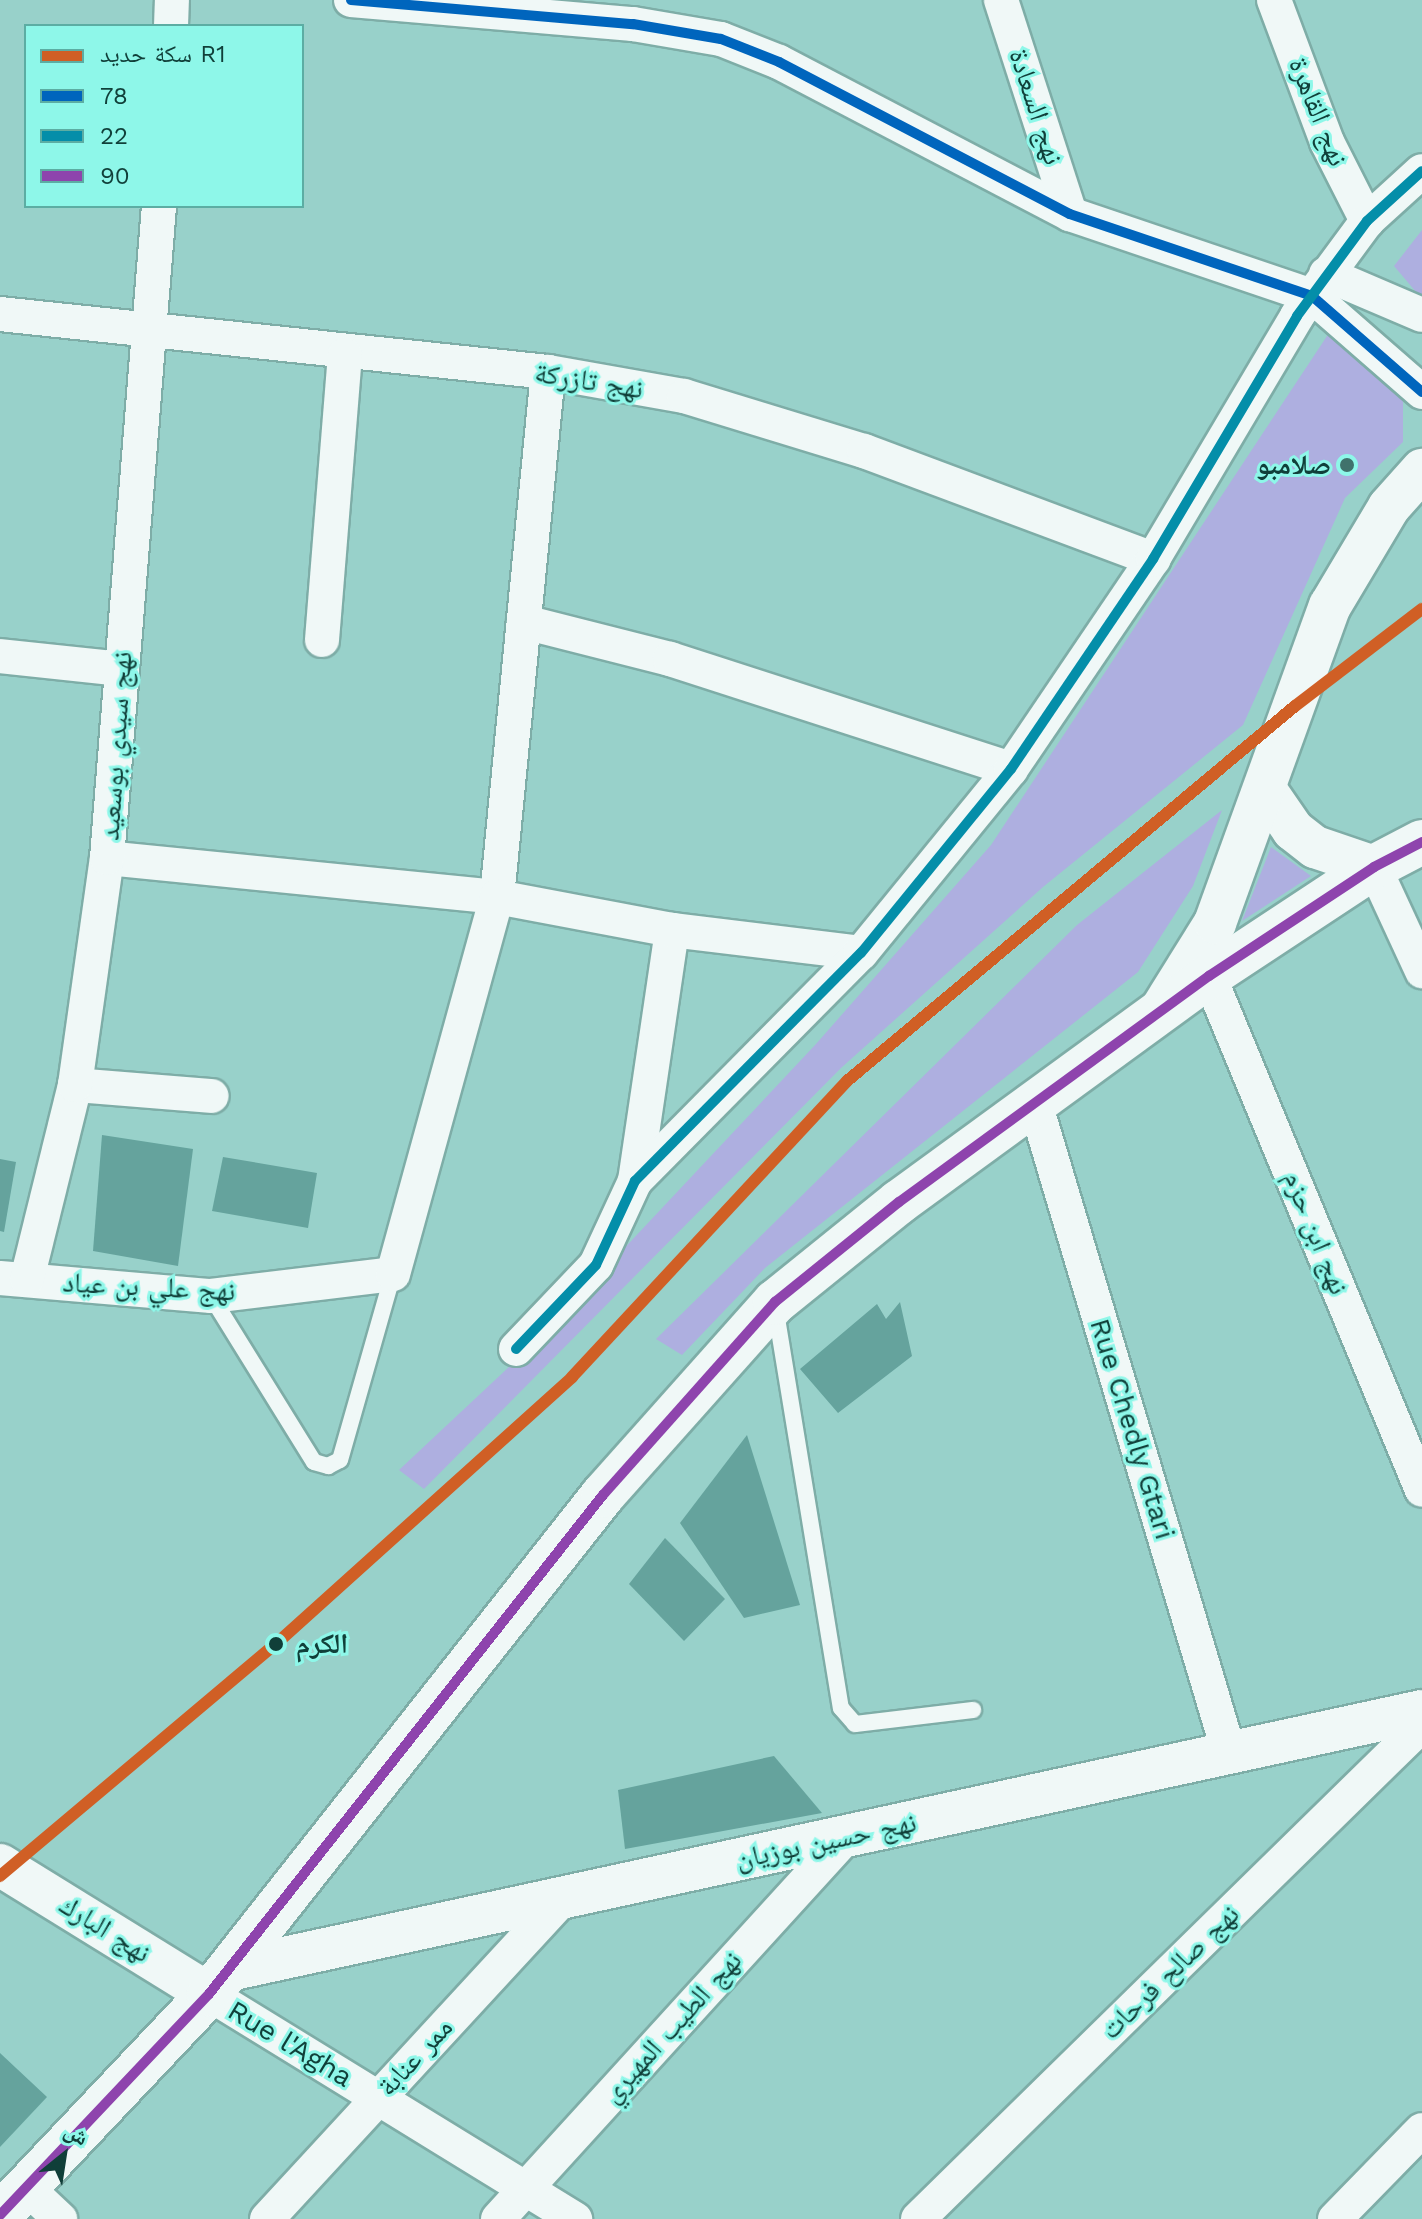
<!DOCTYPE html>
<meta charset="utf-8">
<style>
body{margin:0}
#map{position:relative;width:1422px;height:2219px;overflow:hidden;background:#98d1ca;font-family:"Work Sans","Noto Naskh Arabic",sans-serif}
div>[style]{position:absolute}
.green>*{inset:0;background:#aeafe0}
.building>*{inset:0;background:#65a39d}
.roads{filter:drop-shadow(2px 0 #7eada7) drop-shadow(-2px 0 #7eada7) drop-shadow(0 2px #7eada7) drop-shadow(0 -2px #7eada7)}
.service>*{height:16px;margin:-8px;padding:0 8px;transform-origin:8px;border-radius:8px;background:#f0f8f7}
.minor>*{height:34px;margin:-17px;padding:0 17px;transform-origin:17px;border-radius:17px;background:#f0f8f7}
.tertiary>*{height:42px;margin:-21px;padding:0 21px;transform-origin:21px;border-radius:21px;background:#f0f8f7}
.secondary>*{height:44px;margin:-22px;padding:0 22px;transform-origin:22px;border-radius:22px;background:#f0f8f7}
.bus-1>*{height:10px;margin:-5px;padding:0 5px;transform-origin:5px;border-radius:5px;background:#0065bd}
.bus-2>*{height:10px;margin:-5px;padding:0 5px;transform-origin:5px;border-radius:5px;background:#048ea9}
.bus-3>*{height:10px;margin:-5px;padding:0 5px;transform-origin:5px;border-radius:5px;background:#8e44ad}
.rail-1>*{height:12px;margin:-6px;padding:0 6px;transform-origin:6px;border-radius:6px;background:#d05f25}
.dots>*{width:22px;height:22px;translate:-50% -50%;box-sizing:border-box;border:4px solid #8ef7e9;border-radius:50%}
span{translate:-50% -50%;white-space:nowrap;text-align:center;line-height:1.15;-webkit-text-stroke:6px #8ef7e9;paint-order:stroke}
.street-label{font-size:28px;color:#103f39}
.poi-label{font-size:28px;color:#103f39;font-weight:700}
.right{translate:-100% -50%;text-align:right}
.stop-label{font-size:28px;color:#103f39;font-weight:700}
.left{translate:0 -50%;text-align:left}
.legend{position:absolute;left:24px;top:24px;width:280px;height:184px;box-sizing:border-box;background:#8ef7e9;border:2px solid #5cada3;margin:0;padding:10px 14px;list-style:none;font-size:24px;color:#103f39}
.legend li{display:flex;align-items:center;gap:16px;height:40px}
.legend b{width:40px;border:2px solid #5cada3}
.north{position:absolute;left:24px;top:2115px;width:80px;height:80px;-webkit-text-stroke:6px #8ef7e9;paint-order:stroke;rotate:30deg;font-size:22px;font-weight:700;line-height:32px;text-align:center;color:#103f39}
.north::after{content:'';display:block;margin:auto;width:28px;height:36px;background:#103f39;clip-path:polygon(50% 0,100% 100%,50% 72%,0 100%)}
</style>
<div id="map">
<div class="green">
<i style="clip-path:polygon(1422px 230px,1422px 299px,1394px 266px)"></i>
<i style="clip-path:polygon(1329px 333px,1403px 397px,1403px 442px,1345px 498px,1243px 725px,1043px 887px,841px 1068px,424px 1489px,399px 1470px,540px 1338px,816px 1044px,991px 845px)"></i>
<i style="clip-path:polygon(1222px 810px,1193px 886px,1138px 972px,765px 1268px,682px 1355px,656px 1339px,1077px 925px)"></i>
<i style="clip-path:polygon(1271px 847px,1311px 876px,1242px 921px)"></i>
</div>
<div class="building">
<i style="clip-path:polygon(102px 1135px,193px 1149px,178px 1266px,93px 1251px)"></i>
<i style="clip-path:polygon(223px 1157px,317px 1173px,308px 1228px,212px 1211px)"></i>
<i style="clip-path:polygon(0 1159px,16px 1162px,4px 1232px,0 1231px)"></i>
<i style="clip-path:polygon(900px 1302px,912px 1356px,838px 1413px,800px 1369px,877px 1304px,886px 1319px)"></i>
<i style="clip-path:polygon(747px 1435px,800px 1605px,744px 1618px,680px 1523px)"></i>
<i style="clip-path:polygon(665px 1538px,725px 1599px,684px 1641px,629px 1584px)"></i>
<i style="clip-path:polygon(774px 1756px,822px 1813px,625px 1849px,618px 1790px)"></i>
<i style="clip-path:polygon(0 2053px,47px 2097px,0 2147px)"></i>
</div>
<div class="roads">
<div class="service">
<i style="left:211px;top:1296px;width:195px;rotate:58.2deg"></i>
<i style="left:314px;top:1462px;width:15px;rotate:16deg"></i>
<i style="left:328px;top:1466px;width:13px;rotate:-27deg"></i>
<i style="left:340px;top:1460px;width:193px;rotate:-74.1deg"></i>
<i style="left:776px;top:1312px;width:401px;rotate:80.7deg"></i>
<i style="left:841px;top:1708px;width:21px;rotate:49deg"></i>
<i style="left:855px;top:1724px;width:119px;rotate:-6.8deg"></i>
</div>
<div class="minor">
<i style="left:351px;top:0;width:283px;rotate:4.9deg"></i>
<i style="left:633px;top:24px;width:89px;rotate:9.7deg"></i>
<i style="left:721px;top:39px;width:62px;rotate:21.6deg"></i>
<i style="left:779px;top:62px;width:328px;rotate:27.6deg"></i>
<i style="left:1070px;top:214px;width:256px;rotate:18.7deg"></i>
<i style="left:1312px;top:296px;width:146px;rotate:41.1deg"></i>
<i style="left:1001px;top:0;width:225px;rotate:72.1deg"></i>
<i style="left:1274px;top:0;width:152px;rotate:69.5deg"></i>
<i style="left:1327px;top:142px;width:89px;rotate:63.1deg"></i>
<i style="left:171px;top:26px;width:26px;rotate:-88deg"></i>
<i style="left:1326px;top:274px;width:104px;rotate:23.1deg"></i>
<i style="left:0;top:314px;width:551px;rotate:6.04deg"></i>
<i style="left:548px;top:372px;width:138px;rotate:10deg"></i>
<i style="left:684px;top:396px;width:188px;rotate:17deg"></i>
<i style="left:864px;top:451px;width:309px;rotate:20.5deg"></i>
<i style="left:524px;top:622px;width:151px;rotate:14.2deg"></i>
<i style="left:670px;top:659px;width:358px;rotate:17.9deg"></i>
<i style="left:322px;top:640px;width:286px;rotate:-85.4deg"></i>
<i style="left:0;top:656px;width:122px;rotate:6.1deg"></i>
<i style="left:107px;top:858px;width:392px;rotate:5.7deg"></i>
<i style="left:497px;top:897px;width:527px;rotate:-84.45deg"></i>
<i style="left:1374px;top:867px;width:115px;rotate:65.2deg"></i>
<i style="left:1209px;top:976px;width:556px;rotate:67.49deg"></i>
<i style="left:75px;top:1085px;width:137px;rotate:4.6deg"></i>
<i style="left:1035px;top:1103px;width:681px;rotate:73.37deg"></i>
<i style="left:635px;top:1181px;width:254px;rotate:-81.6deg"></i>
<i style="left:0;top:1278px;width:212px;rotate:4.9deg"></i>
<i style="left:211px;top:1296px;width:183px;rotate:-6.9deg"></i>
<i style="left:393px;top:1274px;width:391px;rotate:-74.6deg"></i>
<i style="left:497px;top:897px;width:178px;rotate:10.7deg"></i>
<i style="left:672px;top:930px;width:190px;rotate:6.9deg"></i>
<i style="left:27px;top:1279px;width:200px;rotate:-76.1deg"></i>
<i style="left:75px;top:1085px;width:229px;rotate:-82deg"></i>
<i style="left:107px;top:858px;width:654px;rotate:-85.44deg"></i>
<i style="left:516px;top:1349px;width:116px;rotate:-46.4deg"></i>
<i style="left:596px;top:1265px;width:93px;rotate:-65.1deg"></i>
<i style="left:635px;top:1181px;width:321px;rotate:-45.3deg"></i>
<i style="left:861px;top:953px;width:237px;rotate:-50.8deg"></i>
<i style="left:1011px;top:769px;width:254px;rotate:-55.9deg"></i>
<i style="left:1153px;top:559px;width:282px;rotate:-59.3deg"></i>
<i style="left:1297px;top:316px;width:118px;rotate:-53.6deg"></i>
<i style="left:1367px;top:221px;width:74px;rotate:-42.3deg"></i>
<i style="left:209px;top:1994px;width:430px;rotate:31.6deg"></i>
<i style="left:26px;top:2187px;width:47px;rotate:43.3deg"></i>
<i style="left:267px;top:2219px;width:438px;rotate:-47.3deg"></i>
<i style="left:498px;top:2219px;width:518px;rotate:-47.66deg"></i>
<i style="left:918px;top:2219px;width:706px;rotate:-44.43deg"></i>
<i style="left:1335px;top:2219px;width:124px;rotate:-45.7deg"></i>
</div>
<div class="tertiary">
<i style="left:1267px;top:792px;width:46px;rotate:55.6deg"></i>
<i style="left:1293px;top:830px;width:28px;rotate:38deg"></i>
<i style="left:1315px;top:847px;width:62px;rotate:18.7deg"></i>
<i style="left:1162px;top:1008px;width:100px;rotate:-58.1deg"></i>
<i style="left:1215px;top:923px;width:337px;rotate:-70.1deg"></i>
<i style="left:1330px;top:606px;width:115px;rotate:-59.2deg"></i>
<i style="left:1389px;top:507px;width:50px;rotate:-48.3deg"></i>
<i style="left:0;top:1865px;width:246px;rotate:31.7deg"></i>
<i style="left:229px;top:1970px;width:1221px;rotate:-12.25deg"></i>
</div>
<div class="secondary">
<i style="left:0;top:2215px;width:304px;rotate:-46.6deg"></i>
<i style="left:209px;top:1994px;width:636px;rotate:-51.71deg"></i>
<i style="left:603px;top:1495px;width:259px;rotate:-48.3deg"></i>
<i style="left:775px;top:1302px;width:159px;rotate:-38.9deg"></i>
<i style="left:899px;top:1202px;width:384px;rotate:-36.1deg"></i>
<i style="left:1209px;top:976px;width:198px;rotate:-33.4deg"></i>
<i style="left:1374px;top:867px;width:54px;rotate:-27.5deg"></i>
</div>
</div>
<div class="bus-1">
<i style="left:351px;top:0;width:283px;rotate:4.9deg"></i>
<i style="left:633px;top:24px;width:89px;rotate:9.7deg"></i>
<i style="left:721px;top:39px;width:62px;rotate:21.6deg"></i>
<i style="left:779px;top:62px;width:328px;rotate:27.6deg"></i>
<i style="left:1070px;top:214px;width:256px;rotate:18.7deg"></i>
<i style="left:1312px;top:296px;width:146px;rotate:41.1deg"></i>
</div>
<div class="bus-2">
<i style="left:516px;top:1349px;width:116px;rotate:-46.4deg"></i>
<i style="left:596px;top:1265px;width:93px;rotate:-65.1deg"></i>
<i style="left:635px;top:1181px;width:321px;rotate:-45.3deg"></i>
<i style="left:861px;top:953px;width:237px;rotate:-50.8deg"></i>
<i style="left:1011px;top:769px;width:254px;rotate:-55.9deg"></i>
<i style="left:1153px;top:559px;width:282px;rotate:-59.3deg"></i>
<i style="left:1297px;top:316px;width:118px;rotate:-53.6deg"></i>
<i style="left:1367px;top:221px;width:74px;rotate:-42.3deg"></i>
</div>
<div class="bus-3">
<i style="left:0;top:2215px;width:304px;rotate:-46.6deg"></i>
<i style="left:209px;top:1994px;width:636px;rotate:-51.71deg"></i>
<i style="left:603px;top:1495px;width:259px;rotate:-48.3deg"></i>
<i style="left:775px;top:1302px;width:159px;rotate:-38.9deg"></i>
<i style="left:899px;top:1202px;width:384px;rotate:-36.1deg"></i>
<i style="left:1209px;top:976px;width:198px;rotate:-33.4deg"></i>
<i style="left:1374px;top:867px;width:54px;rotate:-27.5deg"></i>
</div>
<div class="rail-1">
<i style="left:0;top:1876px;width:362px;rotate:-40.1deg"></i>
<i style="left:277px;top:1643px;width:397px;rotate:-42deg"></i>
<i style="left:572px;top:1377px;width:404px;rotate:-47.1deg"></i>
<i style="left:847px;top:1081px;width:584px;rotate:-39.93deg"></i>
<i style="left:1295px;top:706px;width:160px;rotate:-37.4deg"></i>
</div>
<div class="dots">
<i style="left:1347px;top:465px;background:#40726c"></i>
<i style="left:276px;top:1644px;background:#103f39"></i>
</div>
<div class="street-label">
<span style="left:1036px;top:107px;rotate:72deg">نهج السعادة</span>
<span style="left:1318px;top:112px;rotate:68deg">نهج القاهرة</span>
<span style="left:589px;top:381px;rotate:9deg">نهج تازركة</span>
<span style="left:116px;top:746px;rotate:-86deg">نهج سيدي بوسعيد</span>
<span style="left:1316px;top:1233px;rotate:68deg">نهج ابن حزم</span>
<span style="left:149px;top:1287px;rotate:3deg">نهج علي بن عياد</span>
<span style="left:1132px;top:1429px;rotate:73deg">Rue Chedly Gtari</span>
<span style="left:826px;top:1841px;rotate:-12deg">نهج حسين بوزيان</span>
<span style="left:105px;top:1929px;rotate:32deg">نهج البارك</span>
<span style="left:1170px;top:1972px;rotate:-44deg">نهج صالح فرحات</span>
<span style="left:672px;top:2027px;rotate:-48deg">نهج الطيب المهيري</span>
<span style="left:290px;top:2044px;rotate:31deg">Rue l'Agha</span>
<span style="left:415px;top:2057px;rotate:-47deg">ممر عنابة</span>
</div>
<div class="poi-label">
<span class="right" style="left:1331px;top:465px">صلامبو</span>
</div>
<div class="stop-label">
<span class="left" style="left:296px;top:1644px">الكرم</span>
</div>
<ul class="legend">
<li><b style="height:10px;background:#d05f25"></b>سكة حديد R1</li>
<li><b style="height:10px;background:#0065bd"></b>78</li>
<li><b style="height:10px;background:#048ea9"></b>22</li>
<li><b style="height:10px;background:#8e44ad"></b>90</li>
</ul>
<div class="north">ش</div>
</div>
